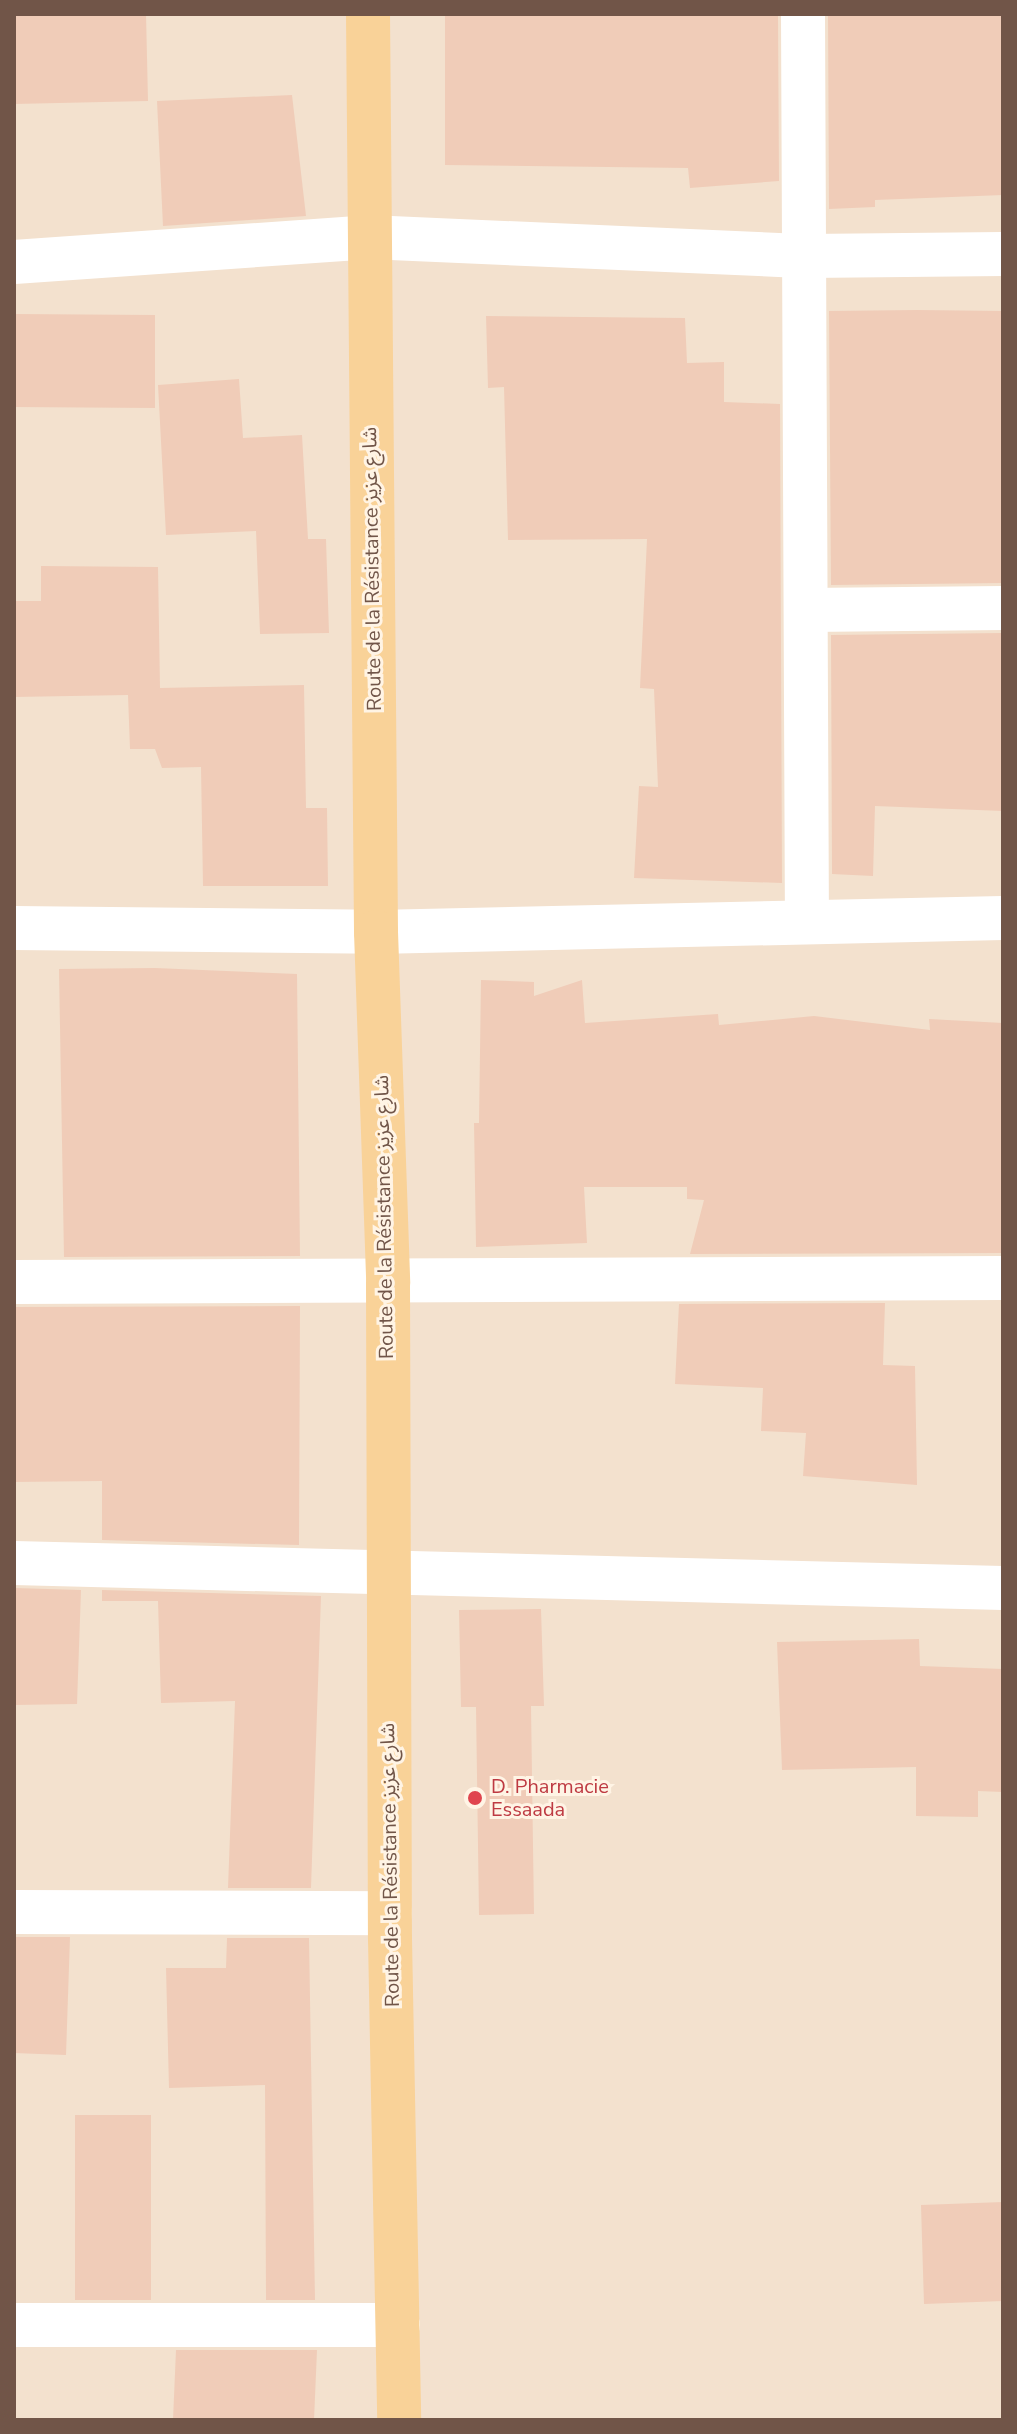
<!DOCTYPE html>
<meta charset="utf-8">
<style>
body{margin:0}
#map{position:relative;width:1017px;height:2434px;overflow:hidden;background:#fbefdf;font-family:"Nunito Sans","Noto Sans Arabic",sans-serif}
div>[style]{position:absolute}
.residential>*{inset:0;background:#f3e1ce}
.building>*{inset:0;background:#f0ccb8}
.minor>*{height:44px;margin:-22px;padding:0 22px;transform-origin:22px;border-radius:22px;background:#fff}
.major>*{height:44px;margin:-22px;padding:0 22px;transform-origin:22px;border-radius:22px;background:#f9d298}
.dots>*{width:22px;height:22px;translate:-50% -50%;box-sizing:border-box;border:4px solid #fff4e5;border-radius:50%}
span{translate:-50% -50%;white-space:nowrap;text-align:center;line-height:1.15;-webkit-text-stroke:6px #fff4e5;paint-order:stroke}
.street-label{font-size:20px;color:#715548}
.health-label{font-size:20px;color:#be3a42}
.left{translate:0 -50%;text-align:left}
.frame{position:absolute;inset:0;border:16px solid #715548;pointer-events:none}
</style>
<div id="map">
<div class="residential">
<i style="clip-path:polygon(14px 14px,1003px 14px,1003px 2420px,14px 2420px)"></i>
</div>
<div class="building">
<i style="clip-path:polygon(14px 14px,146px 14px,148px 101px,14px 104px)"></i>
<i style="clip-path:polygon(445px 14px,778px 14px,779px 181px,690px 188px,688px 168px,445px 165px)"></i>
<i style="clip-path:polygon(828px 14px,1003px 14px,1003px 195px,875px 200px,875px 207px,829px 209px)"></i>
<i style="clip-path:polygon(292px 95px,306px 216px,163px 226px,157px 101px)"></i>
<i style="clip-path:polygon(917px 310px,1003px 311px,1003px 583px,831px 585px,829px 311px)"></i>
<i style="clip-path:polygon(14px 314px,155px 315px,155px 408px,14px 407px)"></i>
<i style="clip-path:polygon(486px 316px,685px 318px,687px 363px,724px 362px,724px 402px,780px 404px,782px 883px,634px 878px,639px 786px,658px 787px,654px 689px,640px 688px,647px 539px,508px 540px,504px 387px,488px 388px)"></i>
<i style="clip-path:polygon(239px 379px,243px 438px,302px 435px,308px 539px,326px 539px,329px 633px,260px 634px,256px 531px,166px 535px,158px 385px)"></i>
<i style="clip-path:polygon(41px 566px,158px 567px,160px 688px,304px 685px,306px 808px,327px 808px,328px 886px,203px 886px,201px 767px,162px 768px,155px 749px,130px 749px,128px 695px,14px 697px,14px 601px,41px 601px)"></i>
<i style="clip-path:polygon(1003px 633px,1003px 811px,875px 806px,873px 876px,832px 874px,831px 635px)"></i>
<i style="clip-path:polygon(155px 968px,297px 974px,300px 1256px,64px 1257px,59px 969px)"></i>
<i style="clip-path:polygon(481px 980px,534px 982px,534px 996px,582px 980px,585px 1023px,718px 1014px,719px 1025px,814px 1016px,930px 1030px,929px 1019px,1003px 1023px,1003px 1253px,690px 1254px,704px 1200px,687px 1199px,687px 1187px,584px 1187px,587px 1243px,476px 1247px,474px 1123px,479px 1123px)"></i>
<i style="clip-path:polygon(885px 1303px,883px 1365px,915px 1366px,917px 1485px,803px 1476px,806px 1433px,761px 1431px,763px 1388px,675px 1384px,679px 1304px)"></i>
<i style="clip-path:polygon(300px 1306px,299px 1545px,102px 1540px,102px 1481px,14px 1482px,14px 1307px)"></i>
<i style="clip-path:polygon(14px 1588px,81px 1590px,77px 1704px,14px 1705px)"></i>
<i style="clip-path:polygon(102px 1590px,321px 1596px,311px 1888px,228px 1888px,235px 1701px,161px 1703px,158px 1601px,102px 1601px)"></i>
<i style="clip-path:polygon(541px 1609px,544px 1706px,531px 1706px,534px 1914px,479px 1915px,476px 1707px,461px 1707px,459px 1610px)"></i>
<i style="clip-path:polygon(919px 1639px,920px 1666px,1003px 1669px,1003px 1792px,978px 1791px,978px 1817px,916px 1816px,916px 1767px,782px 1770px,777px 1642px)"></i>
<i style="clip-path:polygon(14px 1937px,70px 1937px,66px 2055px,14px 2053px)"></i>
<i style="clip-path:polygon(227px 1938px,309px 1938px,315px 2300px,266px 2300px,265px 2085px,169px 2088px,166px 1968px,226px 1968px)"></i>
<i style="clip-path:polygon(75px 2115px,151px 2115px,151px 2300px,75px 2300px)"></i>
<i style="clip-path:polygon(1003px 2202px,1003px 2301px,924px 2304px,921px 2205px)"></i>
<i style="clip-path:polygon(176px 2350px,317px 2350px,314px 2420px,173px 2420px)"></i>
</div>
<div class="minor">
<i style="left:803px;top:14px;width:905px;rotate:89.75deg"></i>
<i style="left:14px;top:262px;width:355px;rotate:-4deg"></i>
<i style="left:368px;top:237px;width:439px;rotate:2.5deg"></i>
<i style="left:807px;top:256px;width:196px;rotate:-0.6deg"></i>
<i style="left:807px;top:610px;width:196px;rotate:-0.6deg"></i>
<i style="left:14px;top:928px;width:362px;rotate:0.6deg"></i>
<i style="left:376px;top:932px;width:627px;rotate:-1.28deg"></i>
<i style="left:14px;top:1282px;width:989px;rotate:-0.23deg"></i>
<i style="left:14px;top:1563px;width:989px;rotate:1.45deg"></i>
<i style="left:14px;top:1912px;width:376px;rotate:0.2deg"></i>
<i style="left:14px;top:2325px;width:384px"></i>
</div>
<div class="major">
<i style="left:368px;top:14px;width:918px;rotate:89.5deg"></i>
<i style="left:376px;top:932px;width:351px;rotate:88deg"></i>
<i style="left:388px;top:1283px;width:656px;rotate:89.83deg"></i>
<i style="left:390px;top:1939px;width:481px;rotate:88.9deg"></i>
</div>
<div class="dots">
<i style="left:475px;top:1798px;background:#e0444e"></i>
</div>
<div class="street-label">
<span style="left:372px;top:569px;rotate:-91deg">Route de la Résistance شارع عزيز</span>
<span style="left:384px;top:1217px;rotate:-91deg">Route de la Résistance شارع عزيز</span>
<span style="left:390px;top:1865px;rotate:-91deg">Route de la Résistance شارع عزيز</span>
</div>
<div class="health-label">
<span class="left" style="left:491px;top:1798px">D. Pharmacie<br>Essaada</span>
</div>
<div class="frame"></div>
</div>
